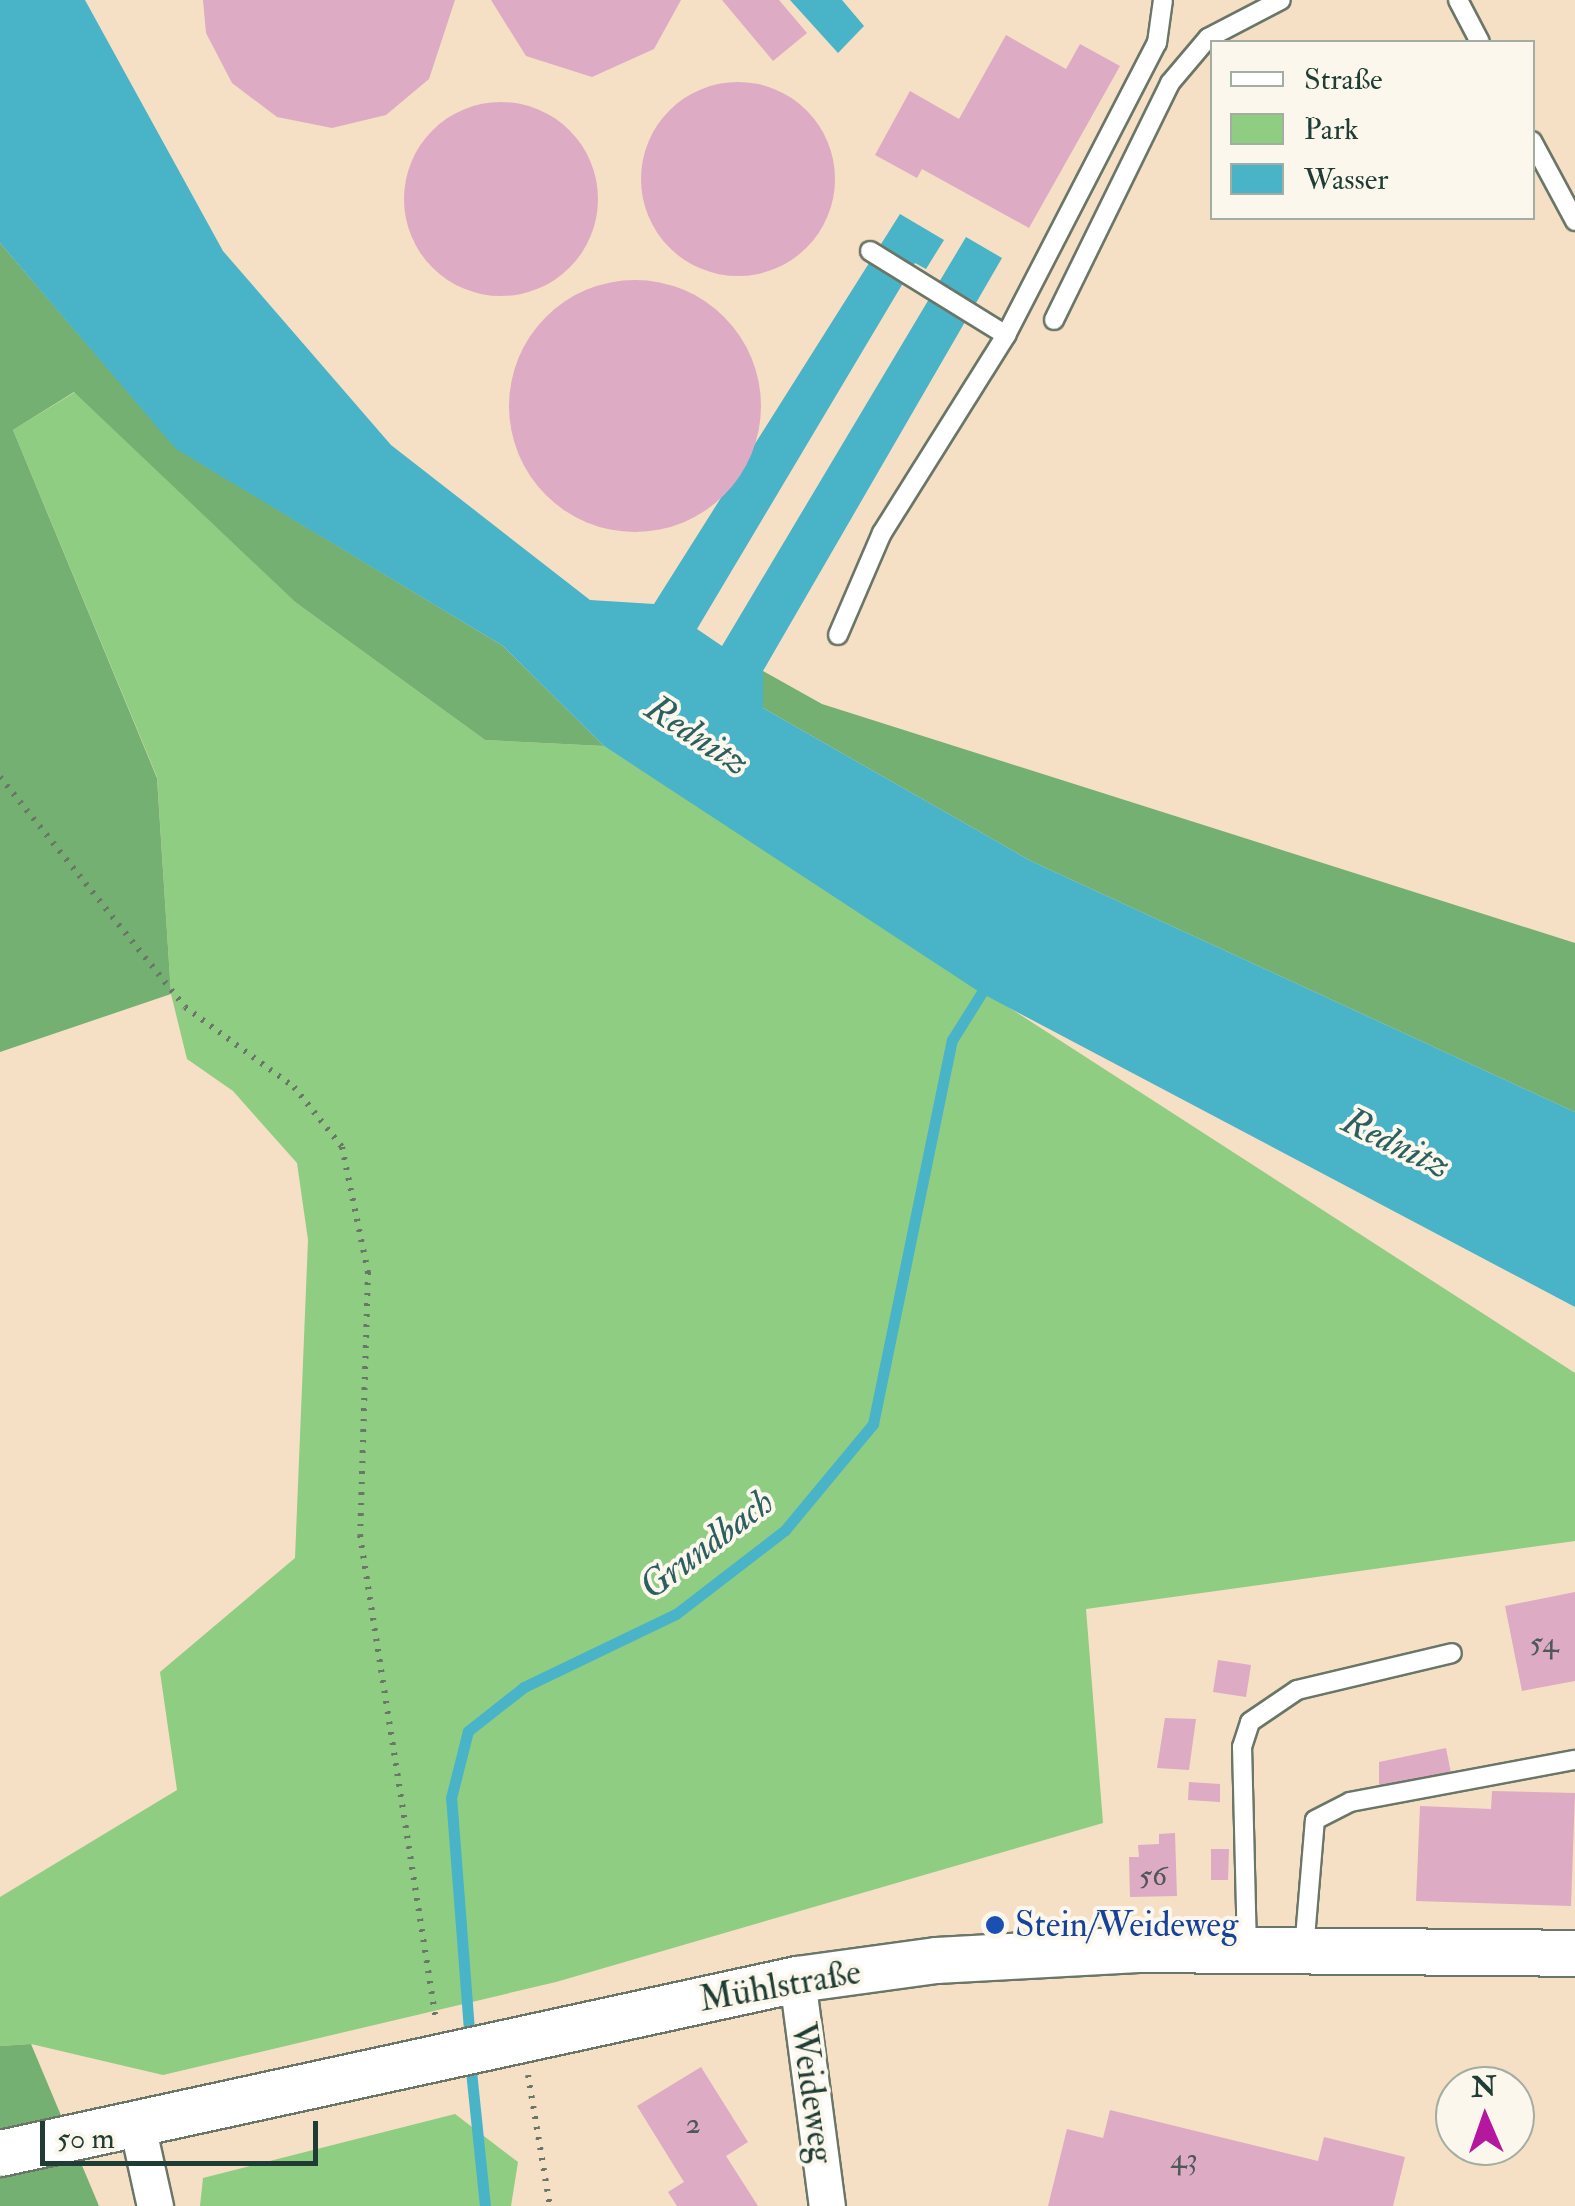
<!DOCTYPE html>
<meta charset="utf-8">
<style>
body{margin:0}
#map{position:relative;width:1575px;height:2206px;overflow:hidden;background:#f5dfc5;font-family:"IM FELL Double Pica",serif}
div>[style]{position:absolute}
.green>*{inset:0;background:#8fcd83}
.forest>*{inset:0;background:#73b071}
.water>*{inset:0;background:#49b3c7}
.stream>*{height:11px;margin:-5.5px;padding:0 5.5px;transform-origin:5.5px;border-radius:5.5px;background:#49b3c7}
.building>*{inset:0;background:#deabc4}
.round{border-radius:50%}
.path>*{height:6px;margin-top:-3px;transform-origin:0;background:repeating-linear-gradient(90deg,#6a7667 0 2.5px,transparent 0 10.5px)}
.roads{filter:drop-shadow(2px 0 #6a7667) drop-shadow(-2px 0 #6a7667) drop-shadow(0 2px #6a7667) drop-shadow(0 -2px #6a7667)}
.service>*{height:18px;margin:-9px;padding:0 9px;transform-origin:9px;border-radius:9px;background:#fff}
.minor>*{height:35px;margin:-17.5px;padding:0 17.5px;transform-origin:17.5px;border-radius:17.5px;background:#fff}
.tertiary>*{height:45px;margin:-22.5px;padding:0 22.5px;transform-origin:22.5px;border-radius:22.5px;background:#fff}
.dots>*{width:28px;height:28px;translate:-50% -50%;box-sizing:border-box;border:5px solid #fbf7ec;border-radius:50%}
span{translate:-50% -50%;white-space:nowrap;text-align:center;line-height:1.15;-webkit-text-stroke:8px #fbf7ec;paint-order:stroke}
.number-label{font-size:30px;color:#4f5858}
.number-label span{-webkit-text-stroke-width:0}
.transit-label{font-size:35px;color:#164399}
.left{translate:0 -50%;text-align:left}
.street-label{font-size:35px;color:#1f3d34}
.water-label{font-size:38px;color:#2c6060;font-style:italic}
.legend{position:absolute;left:1210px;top:40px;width:325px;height:180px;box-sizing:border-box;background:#fbf7ec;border:2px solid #a3ada2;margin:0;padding:12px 18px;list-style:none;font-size:30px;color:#1f3d34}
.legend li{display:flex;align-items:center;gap:20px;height:50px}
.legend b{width:50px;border:2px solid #a3ada2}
.north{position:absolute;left:1435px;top:2066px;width:100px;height:100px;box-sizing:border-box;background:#fbf7ec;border:2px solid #a3ada2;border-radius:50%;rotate:358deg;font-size:28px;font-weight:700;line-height:40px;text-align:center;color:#1f3d34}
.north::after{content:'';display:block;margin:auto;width:35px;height:45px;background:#b5179e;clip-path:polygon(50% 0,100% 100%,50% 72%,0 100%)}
.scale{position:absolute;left:40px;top:2121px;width:278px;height:45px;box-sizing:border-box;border:5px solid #1f3d34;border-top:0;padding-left:12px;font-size:30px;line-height:35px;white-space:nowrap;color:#1f3d34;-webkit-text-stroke:8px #fbf7ec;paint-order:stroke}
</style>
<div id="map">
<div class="green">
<i style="clip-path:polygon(75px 392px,295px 602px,485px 740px,604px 746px,1575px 1373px,1575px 1541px,1086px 1609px,1103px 1823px,556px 1982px,163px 2075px,31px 2044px,0 2046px,0 1897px,177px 1790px,160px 1672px,295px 1558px,308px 1240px,297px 1163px,233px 1091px,187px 1059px,171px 994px,157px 777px,13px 430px)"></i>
<i style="clip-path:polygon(455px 2114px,518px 2162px,511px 2206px,200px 2206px,203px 2178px)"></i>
</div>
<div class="forest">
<i style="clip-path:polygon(0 243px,177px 449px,503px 646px,604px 746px,485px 740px,295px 602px,74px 392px,13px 430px,157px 778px,171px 994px,0 1052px)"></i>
<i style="clip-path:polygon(763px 671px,822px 704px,1575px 943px,1575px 1112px,1031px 861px,763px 708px)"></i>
<i style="clip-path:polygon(31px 2044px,99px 2206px,0 2206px,0 2046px)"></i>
</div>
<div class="water">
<i style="clip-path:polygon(0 0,85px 0,223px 251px,391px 445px,590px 600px,654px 604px,900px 214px,944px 240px,926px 269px,915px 263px,697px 629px,722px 646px,966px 237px,1002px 258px,763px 671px,763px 708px,1031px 861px,1575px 1112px,1575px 1307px,981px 993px,604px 746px,503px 646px,176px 449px,0 243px)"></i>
<i style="clip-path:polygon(790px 0,842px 0,864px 26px,838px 53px)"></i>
</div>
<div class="stream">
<i style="left:470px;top:2043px;width:246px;rotate:-94.4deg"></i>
<i style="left:451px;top:1798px;width:69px;rotate:-75.8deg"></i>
<i style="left:468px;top:1731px;width:71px;rotate:-38.2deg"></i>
<i style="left:524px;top:1687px;width:169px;rotate:-25.7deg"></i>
<i style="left:676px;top:1614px;width:138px;rotate:-37.6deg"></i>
<i style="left:785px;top:1530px;width:138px;rotate:-50.3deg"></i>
<i style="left:873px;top:1424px;width:392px;rotate:-78.4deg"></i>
<i style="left:952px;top:1040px;width:70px;rotate:-57.9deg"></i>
<i style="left:470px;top:2061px;width:146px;rotate:84.1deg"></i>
</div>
<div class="building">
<i style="clip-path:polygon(203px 0,455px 0,429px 79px,386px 115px,332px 128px,277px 117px,232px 83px,206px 33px)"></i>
<i style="clip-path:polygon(491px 0,681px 0,654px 49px,592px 77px,526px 56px)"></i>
<i style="clip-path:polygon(722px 0,779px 0,807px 33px,773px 61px)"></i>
<i style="clip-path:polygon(1006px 35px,1066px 69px,1080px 44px,1120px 66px,1029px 228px,922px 169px,917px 178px,875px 155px,910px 91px,959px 119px)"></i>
<i class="round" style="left:641px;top:82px;width:194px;height:194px"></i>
<i class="round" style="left:404px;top:102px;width:194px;height:194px"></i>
<i class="round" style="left:509px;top:280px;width:252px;height:252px"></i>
<i style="clip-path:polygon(1575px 1592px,1575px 1681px,1522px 1691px,1505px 1606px)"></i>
<i style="clip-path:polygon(1218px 1660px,1251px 1665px,1246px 1697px,1213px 1692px)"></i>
<i style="clip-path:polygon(1165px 1718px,1196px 1719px,1189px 1770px,1157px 1768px)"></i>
<i style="clip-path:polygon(1446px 1748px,1451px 1773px,1379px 1788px,1379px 1762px)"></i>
<i style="clip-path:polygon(1189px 1782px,1220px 1784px,1220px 1802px,1188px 1800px)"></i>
<i style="clip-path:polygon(1492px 1791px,1575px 1793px,1571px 1906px,1416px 1901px,1420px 1806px,1491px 1809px)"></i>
<i style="clip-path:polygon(1175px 1833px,1177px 1896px,1130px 1897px,1129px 1857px,1139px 1857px,1138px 1845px,1159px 1844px,1159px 1834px)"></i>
<i style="clip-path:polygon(1211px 1849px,1229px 1849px,1228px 1880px,1211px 1880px)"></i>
<i style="clip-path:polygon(701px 2067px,748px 2142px,726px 2156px,758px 2206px,677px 2206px,668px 2192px,684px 2182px,637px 2106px)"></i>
<i style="clip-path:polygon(1110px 2110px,1318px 2161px,1324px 2137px,1405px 2157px,1393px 2206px,1048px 2206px,1067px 2129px,1103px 2138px)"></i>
</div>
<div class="path">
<i style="left:0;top:777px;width:295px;rotate:51.2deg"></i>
<i style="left:185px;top:1007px;width:135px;rotate:36.3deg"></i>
<i style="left:294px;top:1087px;width:77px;rotate:51.3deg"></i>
<i style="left:342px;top:1147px;width:128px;rotate:78.3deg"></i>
<i style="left:368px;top:1272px;width:263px;rotate:91.7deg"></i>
<i style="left:360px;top:1535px;width:489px;rotate:81.1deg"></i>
<i style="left:528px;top:2075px;width:133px;rotate:80.5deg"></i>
</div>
<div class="roads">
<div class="service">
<i style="left:1458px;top:0;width:47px;rotate:62.4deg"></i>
<i style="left:1532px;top:141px;width:91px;rotate:61.7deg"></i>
<i style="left:870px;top:251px;width:160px;rotate:31.7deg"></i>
<i style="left:1054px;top:320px;width:264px;rotate:-63.9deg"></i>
<i style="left:1170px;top:83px;width:59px;rotate:-49.8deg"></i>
<i style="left:1208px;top:38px;width:82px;rotate:-27.5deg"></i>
<i style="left:838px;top:635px;width:111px;rotate:-66.7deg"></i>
<i style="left:882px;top:533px;width:234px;rotate:-57.9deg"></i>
<i style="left:1006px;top:335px;width:329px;rotate:-62.7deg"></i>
<i style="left:1157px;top:43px;width:43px;rotate:-82.1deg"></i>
<i style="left:1247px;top:1950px;width:203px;rotate:-91.4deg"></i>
<i style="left:1242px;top:1747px;width:26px;rotate:-72deg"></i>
<i style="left:1250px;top:1722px;width:57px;rotate:-34.2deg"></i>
<i style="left:1297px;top:1690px;width:159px;rotate:-13.4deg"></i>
<i style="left:1304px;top:1950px;width:130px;rotate:-85.2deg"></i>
<i style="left:1315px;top:1820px;width:39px;rotate:-27deg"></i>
<i style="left:1350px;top:1802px;width:229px;rotate:-10.6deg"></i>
</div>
<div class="minor">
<i style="left:797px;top:1979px;width:229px;rotate:82.5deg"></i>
<i style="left:137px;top:2125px;width:83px;rotate:77.5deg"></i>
</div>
<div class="tertiary">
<i style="left:0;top:2153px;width:816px;rotate:-12.32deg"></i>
<i style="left:797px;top:1979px;width:140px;rotate:-7.8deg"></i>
<i style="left:936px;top:1960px;width:202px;rotate:-3.1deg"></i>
<i style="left:1138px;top:1949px;width:437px;rotate:0.5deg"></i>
</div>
</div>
<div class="dots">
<i style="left:995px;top:1925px;background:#1a4fb4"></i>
</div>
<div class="number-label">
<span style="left:1544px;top:1643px">54</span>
<span style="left:1153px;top:1876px">56</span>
<span style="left:693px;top:2124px">2</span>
<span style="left:1184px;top:2159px">43</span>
</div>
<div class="transit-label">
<span class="left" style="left:1015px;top:1925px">Stein/Weideweg</span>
</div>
<div class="street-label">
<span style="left:780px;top:1986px;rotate:-10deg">Mühlstraße</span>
<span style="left:812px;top:2093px;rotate:82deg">Weideweg</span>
</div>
<div class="water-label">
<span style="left:697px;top:736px;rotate:33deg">Rednitz</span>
<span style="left:1396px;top:1144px;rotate:26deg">Rednitz</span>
<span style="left:707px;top:1545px;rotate:-37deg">Grundbach</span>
</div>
<ul class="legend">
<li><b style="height:12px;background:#fff"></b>Straße</li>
<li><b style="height:28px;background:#8fcd83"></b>Park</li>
<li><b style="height:28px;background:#49b3c7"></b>Wasser</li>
</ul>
<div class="north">N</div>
<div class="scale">50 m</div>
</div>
